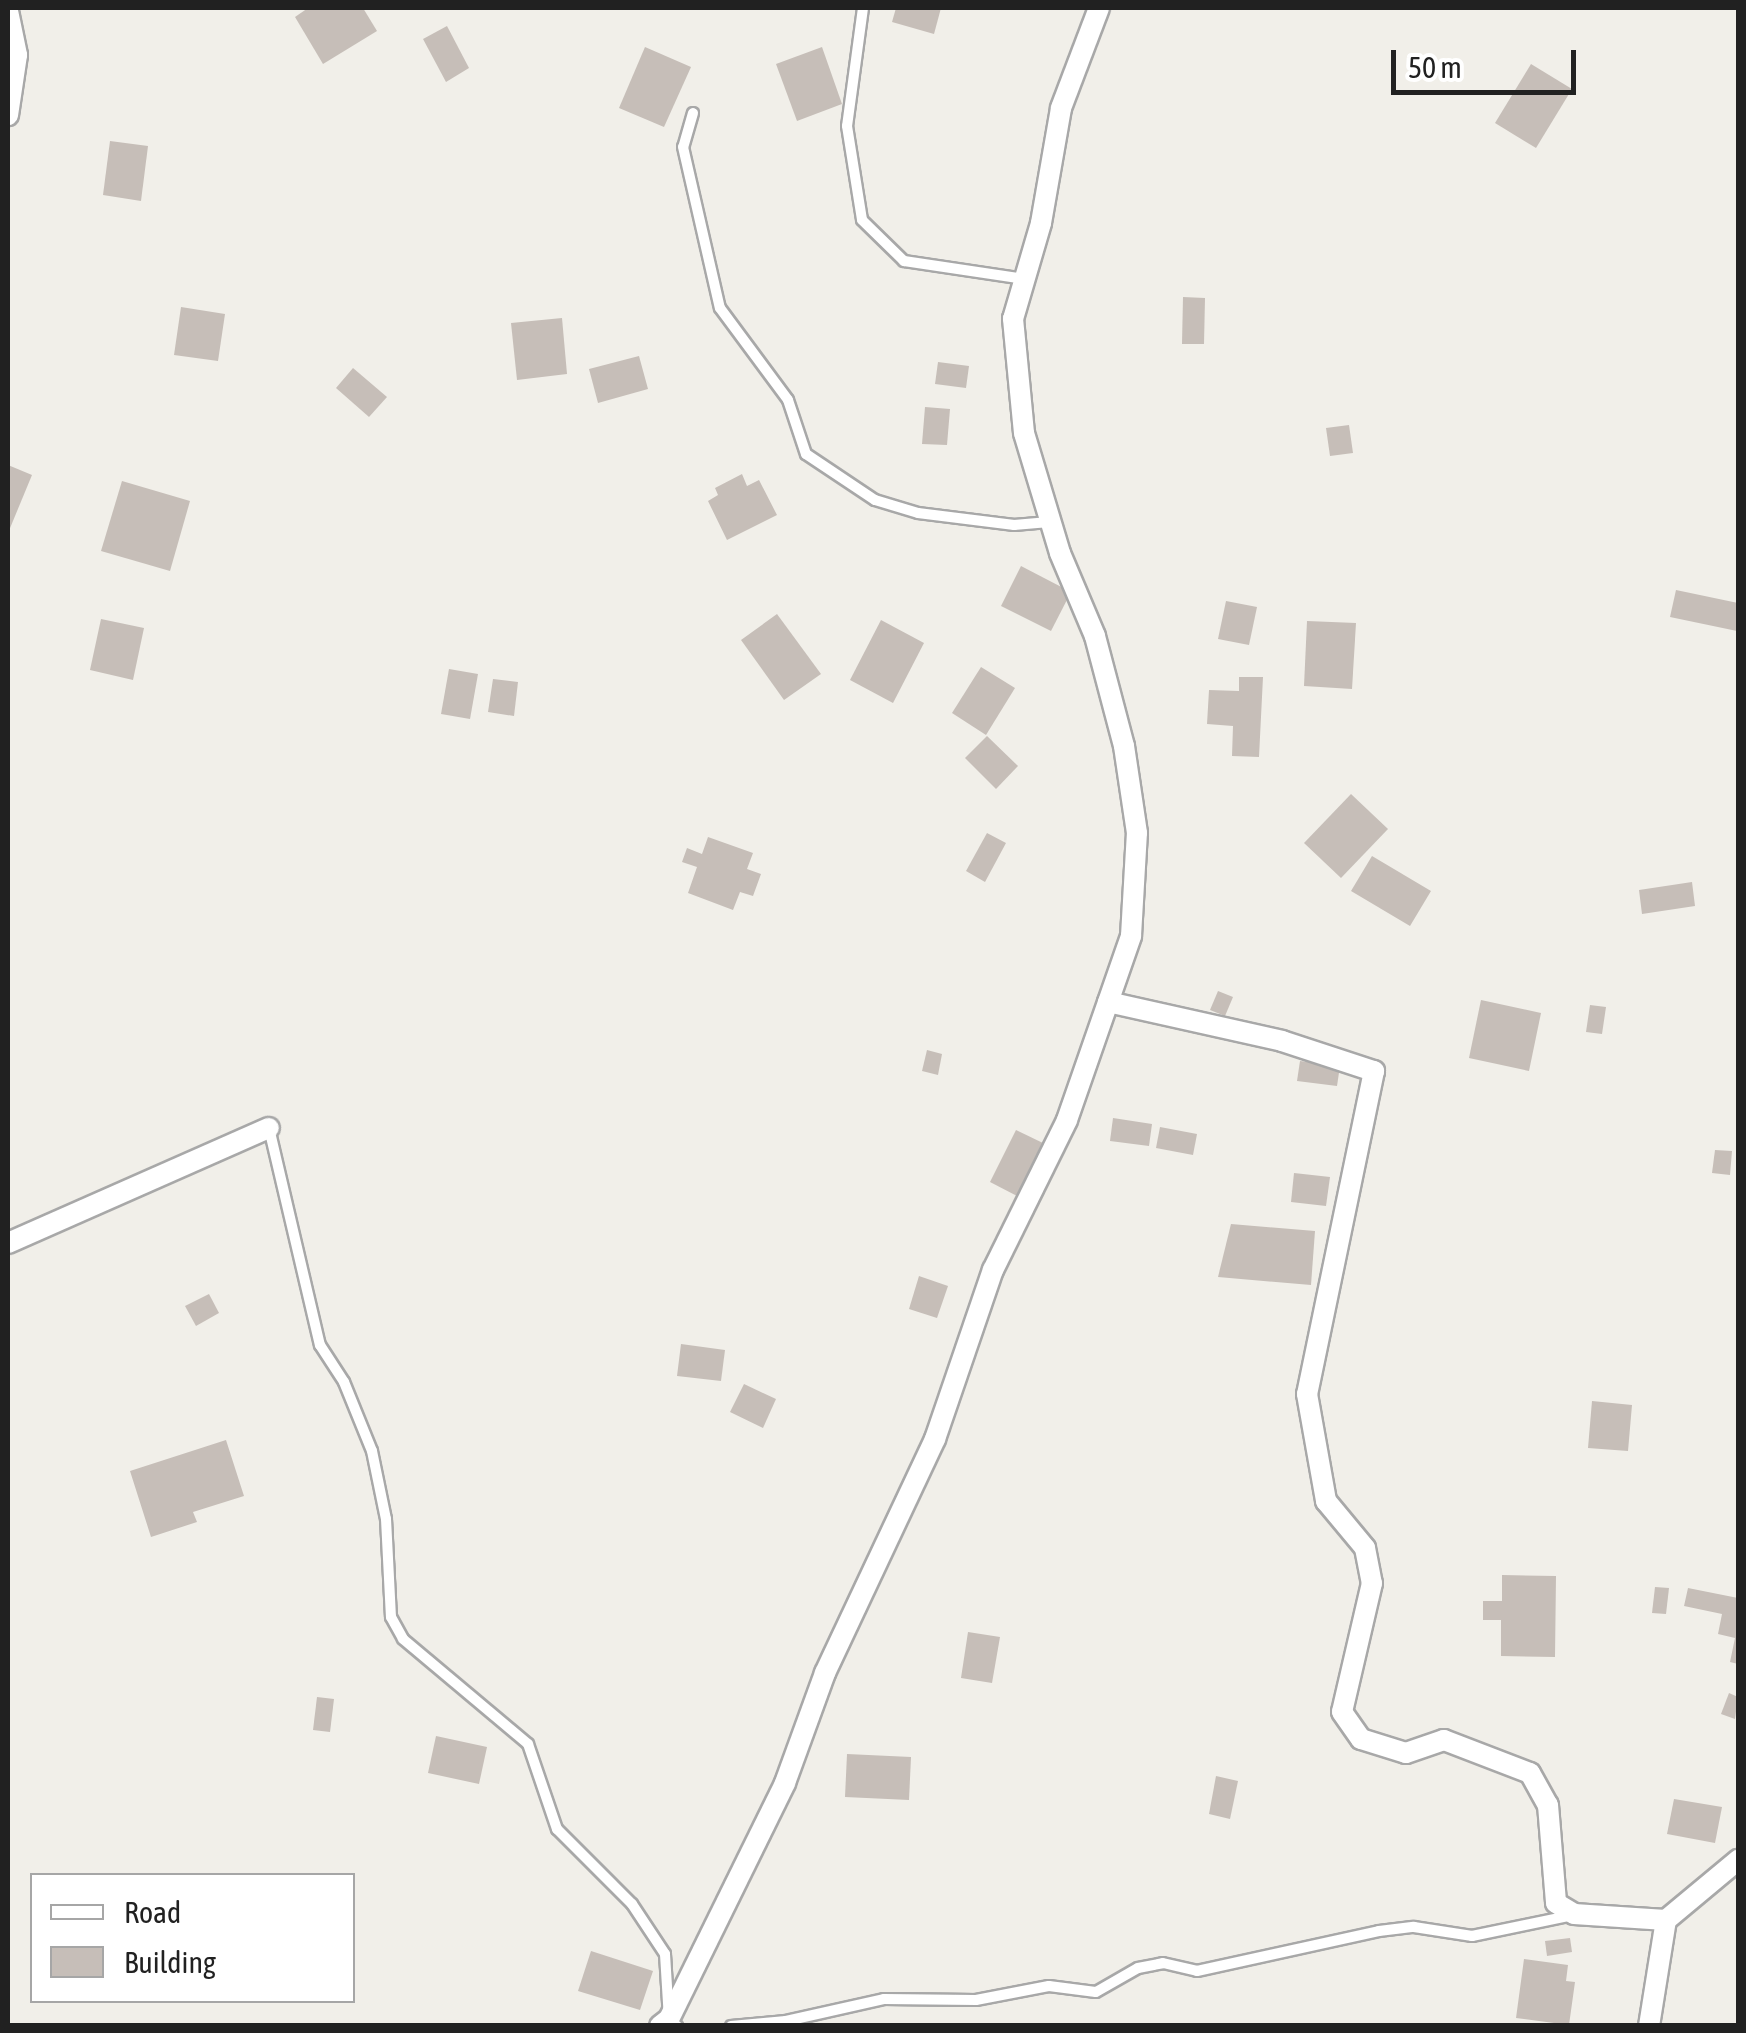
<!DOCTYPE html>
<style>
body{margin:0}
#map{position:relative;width:1746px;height:2033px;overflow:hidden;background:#f1efe9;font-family:"Asap Condensed",sans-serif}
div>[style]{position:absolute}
.building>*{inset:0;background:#c6beb8}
.roads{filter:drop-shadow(2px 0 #a8a8a8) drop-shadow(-2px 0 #a8a8a8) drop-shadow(0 2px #a8a8a8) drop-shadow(0 -2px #a8a8a8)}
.lane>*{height:10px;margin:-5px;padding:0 5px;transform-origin:5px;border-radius:5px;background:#fff}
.street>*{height:20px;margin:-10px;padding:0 10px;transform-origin:10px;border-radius:10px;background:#fff}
span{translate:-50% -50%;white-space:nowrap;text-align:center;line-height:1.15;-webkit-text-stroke:8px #fff;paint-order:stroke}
.frame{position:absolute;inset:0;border:10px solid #212121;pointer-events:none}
.legend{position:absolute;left:30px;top:1873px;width:325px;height:130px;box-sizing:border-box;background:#fff;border:2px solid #a6a6a6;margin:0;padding:12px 18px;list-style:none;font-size:30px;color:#212121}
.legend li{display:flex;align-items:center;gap:20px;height:50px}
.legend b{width:50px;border:2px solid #a6a6a6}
.scale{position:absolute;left:1391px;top:50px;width:185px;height:45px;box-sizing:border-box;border:5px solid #212121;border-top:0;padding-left:12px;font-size:30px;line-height:35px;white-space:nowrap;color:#212121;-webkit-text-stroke:8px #fff;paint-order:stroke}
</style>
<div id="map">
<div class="building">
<i style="clip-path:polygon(363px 8px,377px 31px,323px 64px,295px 17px,308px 8px)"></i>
<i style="clip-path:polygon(896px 8px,941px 8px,934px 34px,892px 22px)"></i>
<i style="clip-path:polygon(447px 26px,469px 68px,446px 82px,423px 39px)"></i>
<i style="clip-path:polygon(645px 47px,691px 67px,664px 127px,619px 108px)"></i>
<i style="clip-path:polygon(822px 47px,842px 104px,797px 121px,776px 64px)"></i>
<i style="clip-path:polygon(1531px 64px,1572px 89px,1536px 148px,1495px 123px)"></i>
<i style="clip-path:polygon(110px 141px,148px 146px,141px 201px,103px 195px)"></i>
<i style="clip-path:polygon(1183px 297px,1205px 298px,1204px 344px,1182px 344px)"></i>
<i style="clip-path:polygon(181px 307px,225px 314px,218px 361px,174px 355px)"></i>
<i style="clip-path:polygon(562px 318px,567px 374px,517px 380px,511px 323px)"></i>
<i style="clip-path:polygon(639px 356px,648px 389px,598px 403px,589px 369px)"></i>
<i style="clip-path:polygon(938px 362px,969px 366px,966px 388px,935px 384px)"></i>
<i style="clip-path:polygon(353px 368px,387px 397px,369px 417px,336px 388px)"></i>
<i style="clip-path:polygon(925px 407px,950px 409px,947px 445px,922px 444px)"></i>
<i style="clip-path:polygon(1349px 425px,1353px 453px,1330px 456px,1326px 428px)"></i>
<i style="clip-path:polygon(8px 465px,32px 475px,8px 533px)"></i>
<i style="clip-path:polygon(742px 474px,747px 486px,759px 480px,777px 515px,727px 540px,708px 501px,718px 495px,715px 488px)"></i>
<i style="clip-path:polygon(122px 481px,190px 501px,170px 571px,101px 551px)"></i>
<i style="clip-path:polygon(1021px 566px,1071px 592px,1051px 631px,1001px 606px)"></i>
<i style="clip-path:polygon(1676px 590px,1738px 603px,1737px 631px,1670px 617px)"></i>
<i style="clip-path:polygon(1226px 601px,1257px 607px,1249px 645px,1218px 639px)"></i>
<i style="clip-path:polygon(777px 614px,821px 674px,784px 700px,741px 640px)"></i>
<i style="clip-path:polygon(101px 619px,144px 628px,133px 680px,90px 670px)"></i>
<i style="clip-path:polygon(881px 620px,924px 643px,893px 703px,850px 680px)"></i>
<i style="clip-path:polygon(1307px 621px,1356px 623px,1352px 689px,1304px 686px)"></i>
<i style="clip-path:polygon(981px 667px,1015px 688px,986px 735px,952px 713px)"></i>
<i style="clip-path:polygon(449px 669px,478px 674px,470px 719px,441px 714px)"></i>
<i style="clip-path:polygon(1239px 677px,1263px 677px,1259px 757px,1232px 756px,1233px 726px,1207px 724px,1209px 690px,1239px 691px)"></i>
<i style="clip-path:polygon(493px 679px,518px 682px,514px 716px,488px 712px)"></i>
<i style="clip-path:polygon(987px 736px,1018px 766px,996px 789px,965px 758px)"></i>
<i style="clip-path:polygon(1351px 794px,1388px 829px,1341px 878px,1304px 843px)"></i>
<i style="clip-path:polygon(987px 833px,1006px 843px,985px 882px,966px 871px)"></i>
<i style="clip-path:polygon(708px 837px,753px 853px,747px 869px,761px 874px,753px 896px,740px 892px,733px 910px,688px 893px,697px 867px,682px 862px,687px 848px,702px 854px)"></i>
<i style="clip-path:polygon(1372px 856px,1431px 891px,1410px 926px,1351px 891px)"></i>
<i style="clip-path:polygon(1692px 882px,1695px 906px,1642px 914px,1639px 890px)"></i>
<i style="clip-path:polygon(1218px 991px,1233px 997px,1225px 1016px,1210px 1010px)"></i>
<i style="clip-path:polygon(1481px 1000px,1541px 1013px,1529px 1071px,1469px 1058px)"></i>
<i style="clip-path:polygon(1590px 1005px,1606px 1007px,1602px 1034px,1586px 1032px)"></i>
<i style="clip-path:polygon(927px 1050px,942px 1054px,938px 1075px,922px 1071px)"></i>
<i style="clip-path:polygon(1300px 1061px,1340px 1066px,1337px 1086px,1297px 1081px)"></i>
<i style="clip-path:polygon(1113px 1118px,1152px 1124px,1149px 1146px,1110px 1141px)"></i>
<i style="clip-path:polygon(1160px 1127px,1197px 1134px,1193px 1155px,1156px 1148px)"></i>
<i style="clip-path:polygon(1016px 1130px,1045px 1144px,1019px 1197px,990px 1182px)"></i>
<i style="clip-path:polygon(1715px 1150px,1732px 1151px,1730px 1175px,1712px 1173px)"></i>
<i style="clip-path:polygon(1294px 1173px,1330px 1177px,1326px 1206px,1291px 1202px)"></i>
<i style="clip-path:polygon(1231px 1224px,1315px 1231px,1311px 1285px,1218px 1277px)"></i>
<i style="clip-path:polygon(919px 1276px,948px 1286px,937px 1318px,909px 1309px)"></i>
<i style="clip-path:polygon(209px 1294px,219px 1313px,196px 1326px,185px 1306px)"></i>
<i style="clip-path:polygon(681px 1344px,725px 1350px,721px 1381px,677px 1376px)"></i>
<i style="clip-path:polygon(744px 1384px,776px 1399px,763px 1428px,730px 1412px)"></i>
<i style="clip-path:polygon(1592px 1401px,1632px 1405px,1628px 1451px,1588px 1448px)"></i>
<i style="clip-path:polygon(226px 1440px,244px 1496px,193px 1512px,197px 1522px,151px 1537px,130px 1471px)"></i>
<i style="clip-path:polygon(1502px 1575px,1556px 1576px,1555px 1657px,1501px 1656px,1501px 1620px,1483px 1620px,1483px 1601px,1502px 1601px)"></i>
<i style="clip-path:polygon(1655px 1587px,1669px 1588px,1666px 1614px,1652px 1613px)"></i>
<i style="clip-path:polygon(1688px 1588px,1738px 1598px,1738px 1664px,1730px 1662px,1735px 1638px,1718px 1634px,1722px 1614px,1684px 1606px)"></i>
<i style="clip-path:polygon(968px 1632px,1000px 1637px,992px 1683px,961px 1678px)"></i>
<i style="clip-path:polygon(1729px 1693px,1738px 1697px,1735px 1719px,1721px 1714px)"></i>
<i style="clip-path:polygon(317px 1697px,334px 1699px,330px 1732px,313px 1730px)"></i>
<i style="clip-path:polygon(436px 1736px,487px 1747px,479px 1784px,428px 1773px)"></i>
<i style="clip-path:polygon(847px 1754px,911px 1757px,909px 1800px,845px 1797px)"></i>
<i style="clip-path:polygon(1216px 1776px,1238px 1781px,1230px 1819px,1209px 1814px)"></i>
<i style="clip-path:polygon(1674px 1799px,1722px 1807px,1715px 1843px,1667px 1834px)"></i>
<i style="clip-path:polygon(1570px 1938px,1572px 1952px,1547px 1956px,1545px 1941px)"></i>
<i style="clip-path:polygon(591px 1951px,653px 1971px,640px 2010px,578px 1991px)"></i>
<i style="clip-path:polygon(1524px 1959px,1568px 1965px,1566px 1981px,1575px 1982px,1569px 2025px,1516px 2018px)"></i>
</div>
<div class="roads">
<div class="lane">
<i style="left:863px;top:8px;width:119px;rotate:97.7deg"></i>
<i style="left:847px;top:126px;width:95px;rotate:80.9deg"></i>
<i style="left:862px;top:220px;width:59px;rotate:44.3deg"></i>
<i style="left:904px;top:261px;width:122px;rotate:8.5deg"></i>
<i style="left:693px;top:113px;width:35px;rotate:106deg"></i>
<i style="left:683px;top:147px;width:165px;rotate:77.1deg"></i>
<i style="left:720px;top:308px;width:114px;rotate:53.5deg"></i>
<i style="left:788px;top:400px;width:57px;rotate:71.6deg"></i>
<i style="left:806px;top:454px;width:83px;rotate:33.7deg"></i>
<i style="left:875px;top:500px;width:45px;rotate:16.8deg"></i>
<i style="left:918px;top:513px;width:97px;rotate:7.1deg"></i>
<i style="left:1014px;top:525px;width:35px;rotate:-5deg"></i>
<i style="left:269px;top:1128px;width:223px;rotate:76.8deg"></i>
<i style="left:320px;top:1345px;width:44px;rotate:57deg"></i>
<i style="left:344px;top:1382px;width:74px;rotate:67.9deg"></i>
<i style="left:372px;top:1451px;width:69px;rotate:78.4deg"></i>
<i style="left:386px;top:1519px;width:98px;rotate:87.1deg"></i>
<i style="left:391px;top:1617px;width:25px;rotate:61deg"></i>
<i style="left:403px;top:1639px;width:163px;rotate:40deg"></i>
<i style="left:528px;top:1744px;width:90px;rotate:71.2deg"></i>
<i style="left:557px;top:1829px;width:106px;rotate:45deg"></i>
<i style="left:632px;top:1904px;width:60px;rotate:56.6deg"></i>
<i style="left:665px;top:1954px;width:65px;rotate:86.5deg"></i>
<i style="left:669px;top:2019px;width:11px;rotate:41deg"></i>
<i style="left:731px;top:2026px;width:55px;rotate:-5.2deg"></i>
<i style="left:786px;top:2021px;width:100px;rotate:-12.7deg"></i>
<i style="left:884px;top:1999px;width:92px;rotate:0.6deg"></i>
<i style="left:976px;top:2000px;width:74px;rotate:-10.9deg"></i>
<i style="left:1049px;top:1986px;width:47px;rotate:7.3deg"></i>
<i style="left:1096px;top:1992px;width:48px;rotate:-29.7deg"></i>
<i style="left:1138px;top:1968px;width:25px;rotate:-11deg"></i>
<i style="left:1163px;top:1963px;width:35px;rotate:13deg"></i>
<i style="left:1197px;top:1971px;width:186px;rotate:-12.4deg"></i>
<i style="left:1379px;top:1931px;width:35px;rotate:-7deg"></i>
<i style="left:1414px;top:1927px;width:59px;rotate:8.8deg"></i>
<i style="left:1472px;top:1936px;width:103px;rotate:-11.7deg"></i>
</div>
<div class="street">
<i style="left:8px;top:11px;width:45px;rotate:78.4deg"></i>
<i style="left:17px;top:55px;width:61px;rotate:98.5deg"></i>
<i style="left:1108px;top:1002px;width:178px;rotate:12.6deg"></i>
<i style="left:1282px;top:1041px;width:97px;rotate:18.1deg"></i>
<i style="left:1374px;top:1071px;width:330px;rotate:101.7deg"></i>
<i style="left:1307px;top:1394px;width:109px;rotate:79.9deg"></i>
<i style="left:1326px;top:1501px;width:61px;rotate:50.3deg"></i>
<i style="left:1365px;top:1548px;width:36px;rotate:79deg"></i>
<i style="left:1372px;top:1583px;width:132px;rotate:103.1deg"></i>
<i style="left:1342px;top:1712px;width:33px;rotate:55deg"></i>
<i style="left:1361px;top:1739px;width:47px;rotate:17.3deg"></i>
<i style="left:1406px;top:1753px;width:40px;rotate:-18.9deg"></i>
<i style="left:1444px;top:1740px;width:92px;rotate:21deg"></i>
<i style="left:1530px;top:1773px;width:37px;rotate:61deg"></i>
<i style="left:1548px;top:1805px;width:98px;rotate:85.3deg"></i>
<i style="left:1556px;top:1903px;width:21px;rotate:31deg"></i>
<i style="left:1574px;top:1914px;width:92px;rotate:3.7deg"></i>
<i style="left:1666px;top:1920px;width:94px;rotate:-39.8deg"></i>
<i style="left:8px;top:1243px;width:285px;rotate:-23.8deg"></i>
<i style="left:660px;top:2026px;width:11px;rotate:-38deg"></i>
<i style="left:669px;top:2019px;width:263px;rotate:-63.8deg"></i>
<i style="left:785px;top:1783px;width:117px;rotate:-70deg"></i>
<i style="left:825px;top:1673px;width:259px;rotate:-64.8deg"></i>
<i style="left:935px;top:1439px;width:179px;rotate:-71.1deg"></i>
<i style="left:993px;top:1270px;width:167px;rotate:-63.7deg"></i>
<i style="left:1067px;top:1120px;width:195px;rotate:-70.8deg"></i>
<i style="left:1131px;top:936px;width:103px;rotate:-86.7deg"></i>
<i style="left:1137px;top:833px;width:88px;rotate:-98.5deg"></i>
<i style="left:1124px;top:746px;width:114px;rotate:-104.8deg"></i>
<i style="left:1095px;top:636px;width:90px;rotate:-112.9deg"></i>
<i style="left:1060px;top:553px;width:125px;rotate:-106.7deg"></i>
<i style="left:1024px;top:433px;width:115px;rotate:-95.5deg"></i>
<i style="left:1013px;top:319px;width:100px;rotate:-73.7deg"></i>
<i style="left:1041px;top:223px;width:117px;rotate:-80.1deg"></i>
<i style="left:1061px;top:108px;width:107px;rotate:-69.2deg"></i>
<i style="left:1649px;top:2026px;width:107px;rotate:-80.9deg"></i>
</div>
</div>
<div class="frame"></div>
<ul class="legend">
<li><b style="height:12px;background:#fff"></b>Road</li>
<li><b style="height:28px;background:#c6beb8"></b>Building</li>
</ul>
<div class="scale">50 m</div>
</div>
